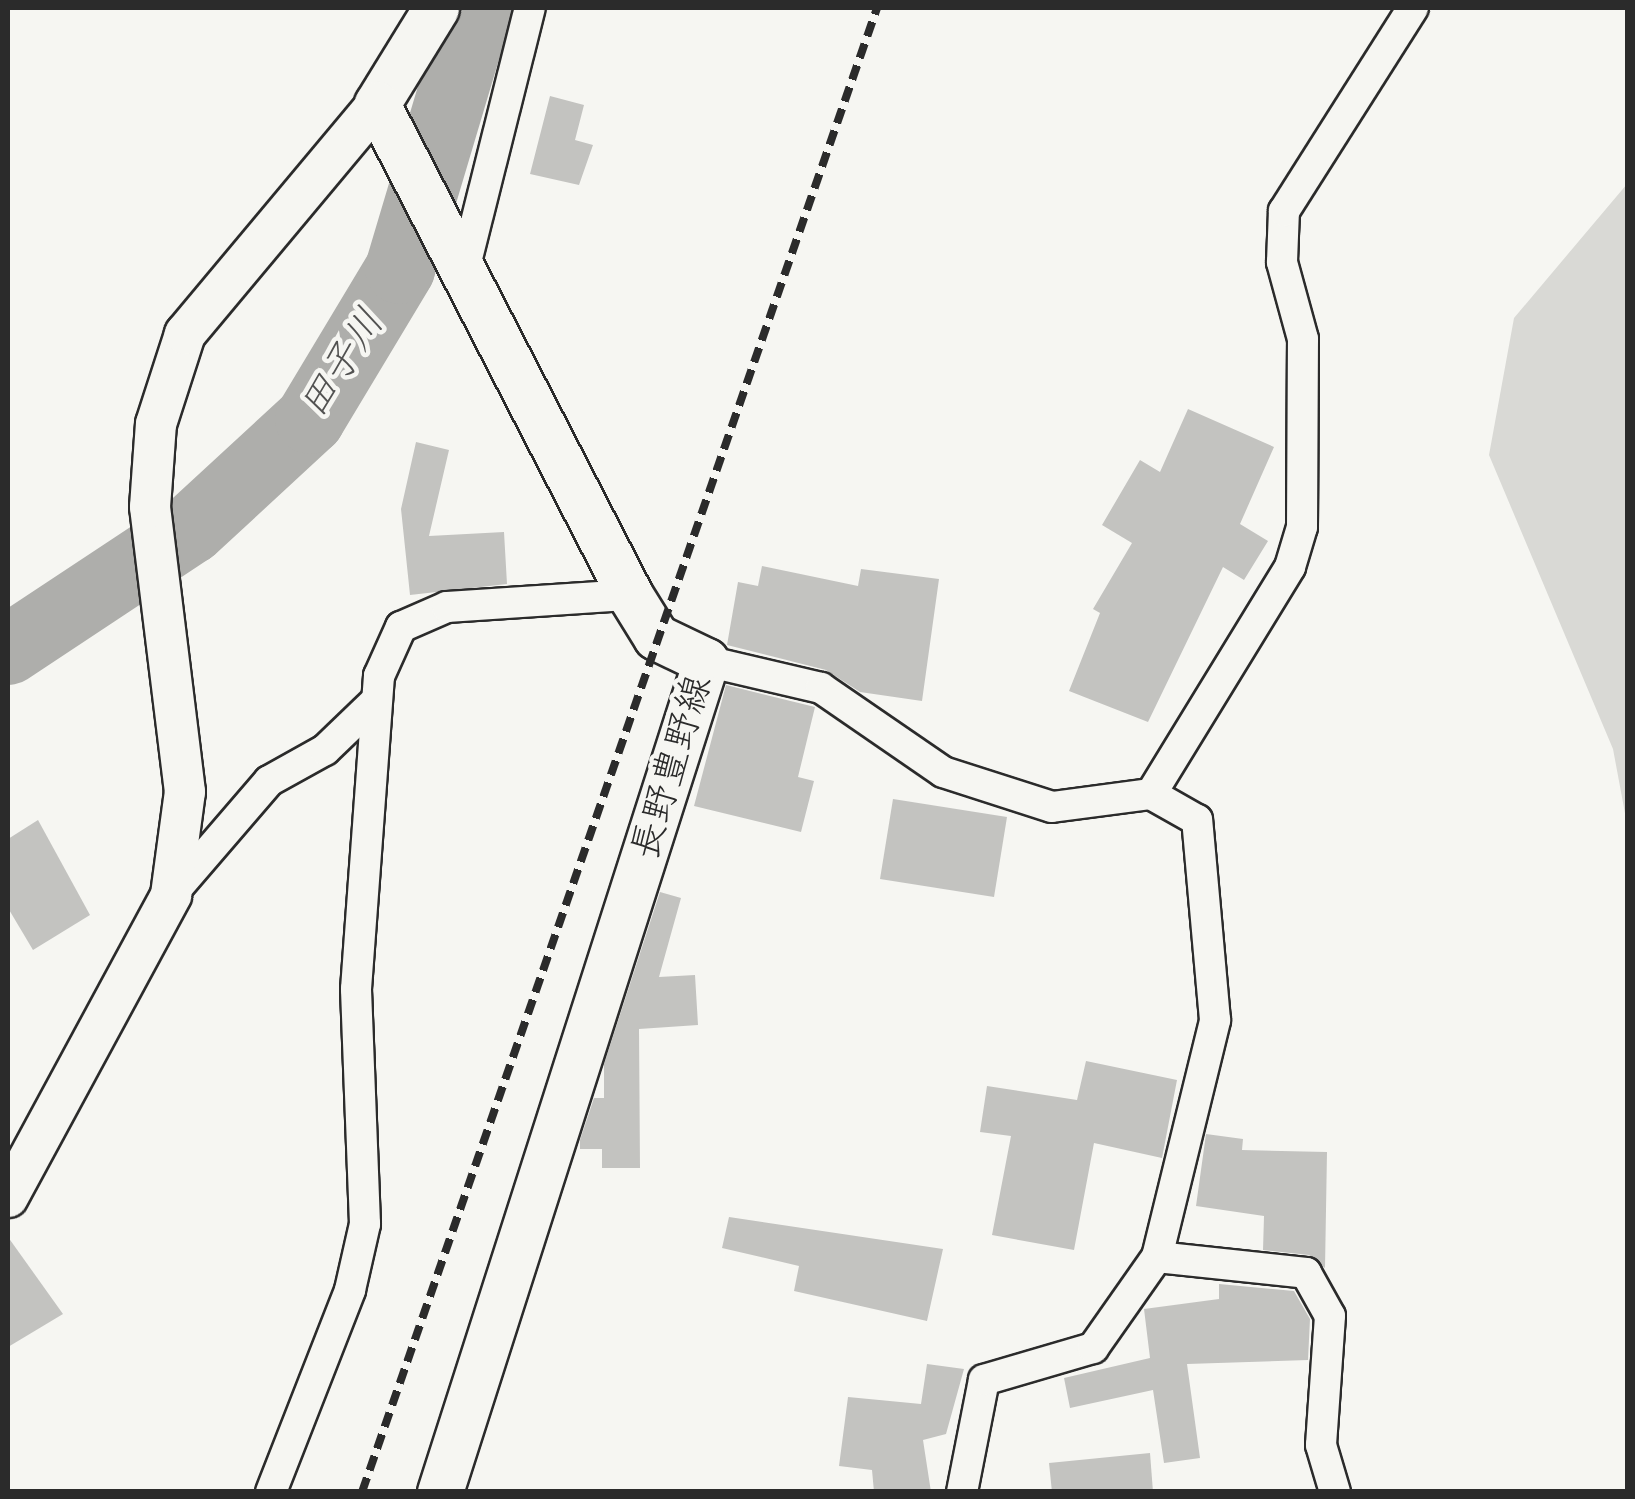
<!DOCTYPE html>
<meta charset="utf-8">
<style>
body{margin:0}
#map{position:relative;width:1635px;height:1499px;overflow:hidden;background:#f6f6f2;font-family:Sriracha,"Klee One",sans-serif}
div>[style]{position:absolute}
.green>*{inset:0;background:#d9d9d5}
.river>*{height:70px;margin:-35px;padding:0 35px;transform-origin:35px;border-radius:35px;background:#aeaeab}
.building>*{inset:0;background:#c3c3c0}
.roads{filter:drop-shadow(2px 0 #2b2b2b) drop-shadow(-2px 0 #2b2b2b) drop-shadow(0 2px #2b2b2b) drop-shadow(0 -2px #2b2b2b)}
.minor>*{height:30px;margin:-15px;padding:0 15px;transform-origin:15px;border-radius:15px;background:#f6f6f2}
.tertiary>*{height:40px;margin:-20px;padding:0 20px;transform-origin:20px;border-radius:20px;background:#f6f6f2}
.secondary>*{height:45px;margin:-22.5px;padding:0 22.5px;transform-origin:22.5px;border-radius:22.5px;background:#f6f6f2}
.rail>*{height:8px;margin-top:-4px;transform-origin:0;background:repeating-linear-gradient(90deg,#2b2b2b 0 15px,transparent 0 23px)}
span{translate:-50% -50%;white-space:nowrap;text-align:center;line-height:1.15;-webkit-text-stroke:9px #f6f6f2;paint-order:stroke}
.street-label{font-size:38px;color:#2b2b2b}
.water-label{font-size:40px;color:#525251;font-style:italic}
.frame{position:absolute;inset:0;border:10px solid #2b2b2b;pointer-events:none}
</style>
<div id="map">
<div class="green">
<i style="clip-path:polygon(1627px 184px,1627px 824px,1613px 749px,1489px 455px,1514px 318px)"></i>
</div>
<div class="river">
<i style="left:8px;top:650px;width:219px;rotate:-33.5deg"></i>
<i style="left:191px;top:529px;width:162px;rotate:-42.7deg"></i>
<i style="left:310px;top:419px;width:175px;rotate:-59deg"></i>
<i style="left:400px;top:269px;width:272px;rotate:-73.4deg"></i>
</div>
<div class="building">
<i style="clip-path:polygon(550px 96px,584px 105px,575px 140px,593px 145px,579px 185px,530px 174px)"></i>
<i style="clip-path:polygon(1188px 409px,1274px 447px,1240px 524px,1268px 541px,1244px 580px,1223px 567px,1148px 722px,1069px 691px,1100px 613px,1093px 609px,1132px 543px,1102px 525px,1140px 460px,1160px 472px)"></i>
<i style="clip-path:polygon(416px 442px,449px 450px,429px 536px,504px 532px,507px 584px,410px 595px,401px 509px)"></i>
<i style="clip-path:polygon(762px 566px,858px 586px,861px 569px,939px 579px,922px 701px,860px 692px,826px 670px,727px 645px,738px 582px,758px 586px)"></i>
<i style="clip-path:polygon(726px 685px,815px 707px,798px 777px,814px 781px,801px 832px,694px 806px)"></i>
<i style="clip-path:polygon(893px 799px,1007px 817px,994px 897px,880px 879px)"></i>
<i style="clip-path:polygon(38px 820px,90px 915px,33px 950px,8px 908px,8px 839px)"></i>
<i style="clip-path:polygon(660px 892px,681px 898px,659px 977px,695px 975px,698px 1025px,639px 1029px,640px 1168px,602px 1168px,602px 1149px,580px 1149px,580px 1140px,594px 1098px,604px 1098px,604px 1064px)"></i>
<i style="clip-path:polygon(1086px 1061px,1177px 1080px,1162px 1158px,1094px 1143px,1074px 1250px,992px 1235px,1011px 1136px,980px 1132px,987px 1086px,1077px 1100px)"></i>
<i style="clip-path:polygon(1206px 1134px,1243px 1139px,1242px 1150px,1327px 1152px,1325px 1268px,1309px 1255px,1263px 1250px,1264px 1216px,1196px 1206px)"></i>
<i style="clip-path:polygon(729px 1217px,943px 1249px,927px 1321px,794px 1291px,799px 1266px,722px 1248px)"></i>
<i style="clip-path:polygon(8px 1237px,63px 1314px,8px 1347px)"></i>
<i style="clip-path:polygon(1219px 1284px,1294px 1291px,1310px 1319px,1308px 1360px,1187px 1364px,1200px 1458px,1164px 1463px,1153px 1390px,1070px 1408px,1064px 1378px,1150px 1358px,1144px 1309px,1219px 1299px)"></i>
<i style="clip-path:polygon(927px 1364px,964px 1369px,946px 1434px,923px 1440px,931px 1492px,874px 1492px,872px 1470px,839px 1466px,848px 1397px,921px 1404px)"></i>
<i style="clip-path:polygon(1150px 1453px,1153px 1492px,1052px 1492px,1049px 1463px)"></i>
</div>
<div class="roads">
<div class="minor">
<i style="left:463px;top:274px;width:274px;rotate:-75.9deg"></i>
<i style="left:706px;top:661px;width:118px;rotate:13.2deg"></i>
<i style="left:821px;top:688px;width:148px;rotate:34.5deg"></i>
<i style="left:943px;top:772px;width:114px;rotate:17.8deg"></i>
<i style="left:1052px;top:807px;width:100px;rotate:-7.5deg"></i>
<i style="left:1151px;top:794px;width:266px;rotate:-58.5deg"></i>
<i style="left:1290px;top:567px;width:42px;rotate:-73.3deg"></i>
<i style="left:1302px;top:527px;width:188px;rotate:-89.7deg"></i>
<i style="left:1303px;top:339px;width:80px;rotate:-105.3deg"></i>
<i style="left:1282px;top:262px;width:51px;rotate:-87.8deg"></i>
<i style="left:1284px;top:211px;width:241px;rotate:-57.6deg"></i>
<i style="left:171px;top:895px;width:150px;rotate:-49.3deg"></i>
<i style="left:269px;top:781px;width:64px;rotate:-29deg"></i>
<i style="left:325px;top:750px;width:71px;rotate:-43.9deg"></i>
<i style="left:1157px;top:1257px;width:150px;rotate:6.1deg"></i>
<i style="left:1306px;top:1273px;width:49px;rotate:60.8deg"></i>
<i style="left:1330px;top:1316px;width:129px;rotate:94deg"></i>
<i style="left:1321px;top:1445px;width:49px;rotate:73.4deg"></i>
<i style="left:271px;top:1492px;width:217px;rotate:-68.6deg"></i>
<i style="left:350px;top:1290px;width:68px;rotate:-77.2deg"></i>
<i style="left:365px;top:1224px;width:235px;rotate:-92.2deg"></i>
<i style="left:356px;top:989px;width:314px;rotate:-85.8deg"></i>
<i style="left:379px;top:676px;width:54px;rotate:-65.8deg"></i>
<i style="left:401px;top:627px;width:50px;rotate:-23.5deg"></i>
<i style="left:447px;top:607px;width:183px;rotate:-3.8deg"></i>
<i style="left:962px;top:1492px;width:114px;rotate:-78.9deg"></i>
<i style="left:984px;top:1380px;width:114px;rotate:-16.4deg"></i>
<i style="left:1093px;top:1348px;width:111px;rotate:-54.9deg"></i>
<i style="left:1157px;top:1257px;width:244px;rotate:-76.2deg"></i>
<i style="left:1215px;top:1020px;width:201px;rotate:-95.1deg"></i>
<i style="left:1197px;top:820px;width:53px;rotate:-150.5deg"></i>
</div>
<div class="tertiary">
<i style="left:8px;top:1197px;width:343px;rotate:-61.6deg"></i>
<i style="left:171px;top:895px;width:104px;rotate:-82.3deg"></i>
<i style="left:185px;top:792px;width:287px;rotate:-97deg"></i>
<i style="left:150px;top:507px;width:83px;rotate:-85.9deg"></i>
<i style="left:156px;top:424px;width:95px;rotate:-72.1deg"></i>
<i style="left:185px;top:334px;width:300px;rotate:-50.1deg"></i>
</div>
<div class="secondary">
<i style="left:436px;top:8px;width:113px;rotate:121.6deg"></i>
<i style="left:377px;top:104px;width:552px;rotate:62.74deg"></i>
<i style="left:630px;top:595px;width:49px;rotate:58.2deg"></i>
<i style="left:656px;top:637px;width:55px;rotate:25.6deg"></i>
<i style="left:706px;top:661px;width:873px;rotate:107.75deg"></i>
</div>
</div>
<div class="rail">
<i style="left:362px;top:1492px;width:1571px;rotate:-70.86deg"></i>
</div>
<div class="street-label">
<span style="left:671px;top:767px;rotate:-73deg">長野豊野線</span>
</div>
<div class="water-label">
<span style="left:341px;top:363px;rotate:-57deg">田子川</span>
</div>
<div class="frame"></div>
</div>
